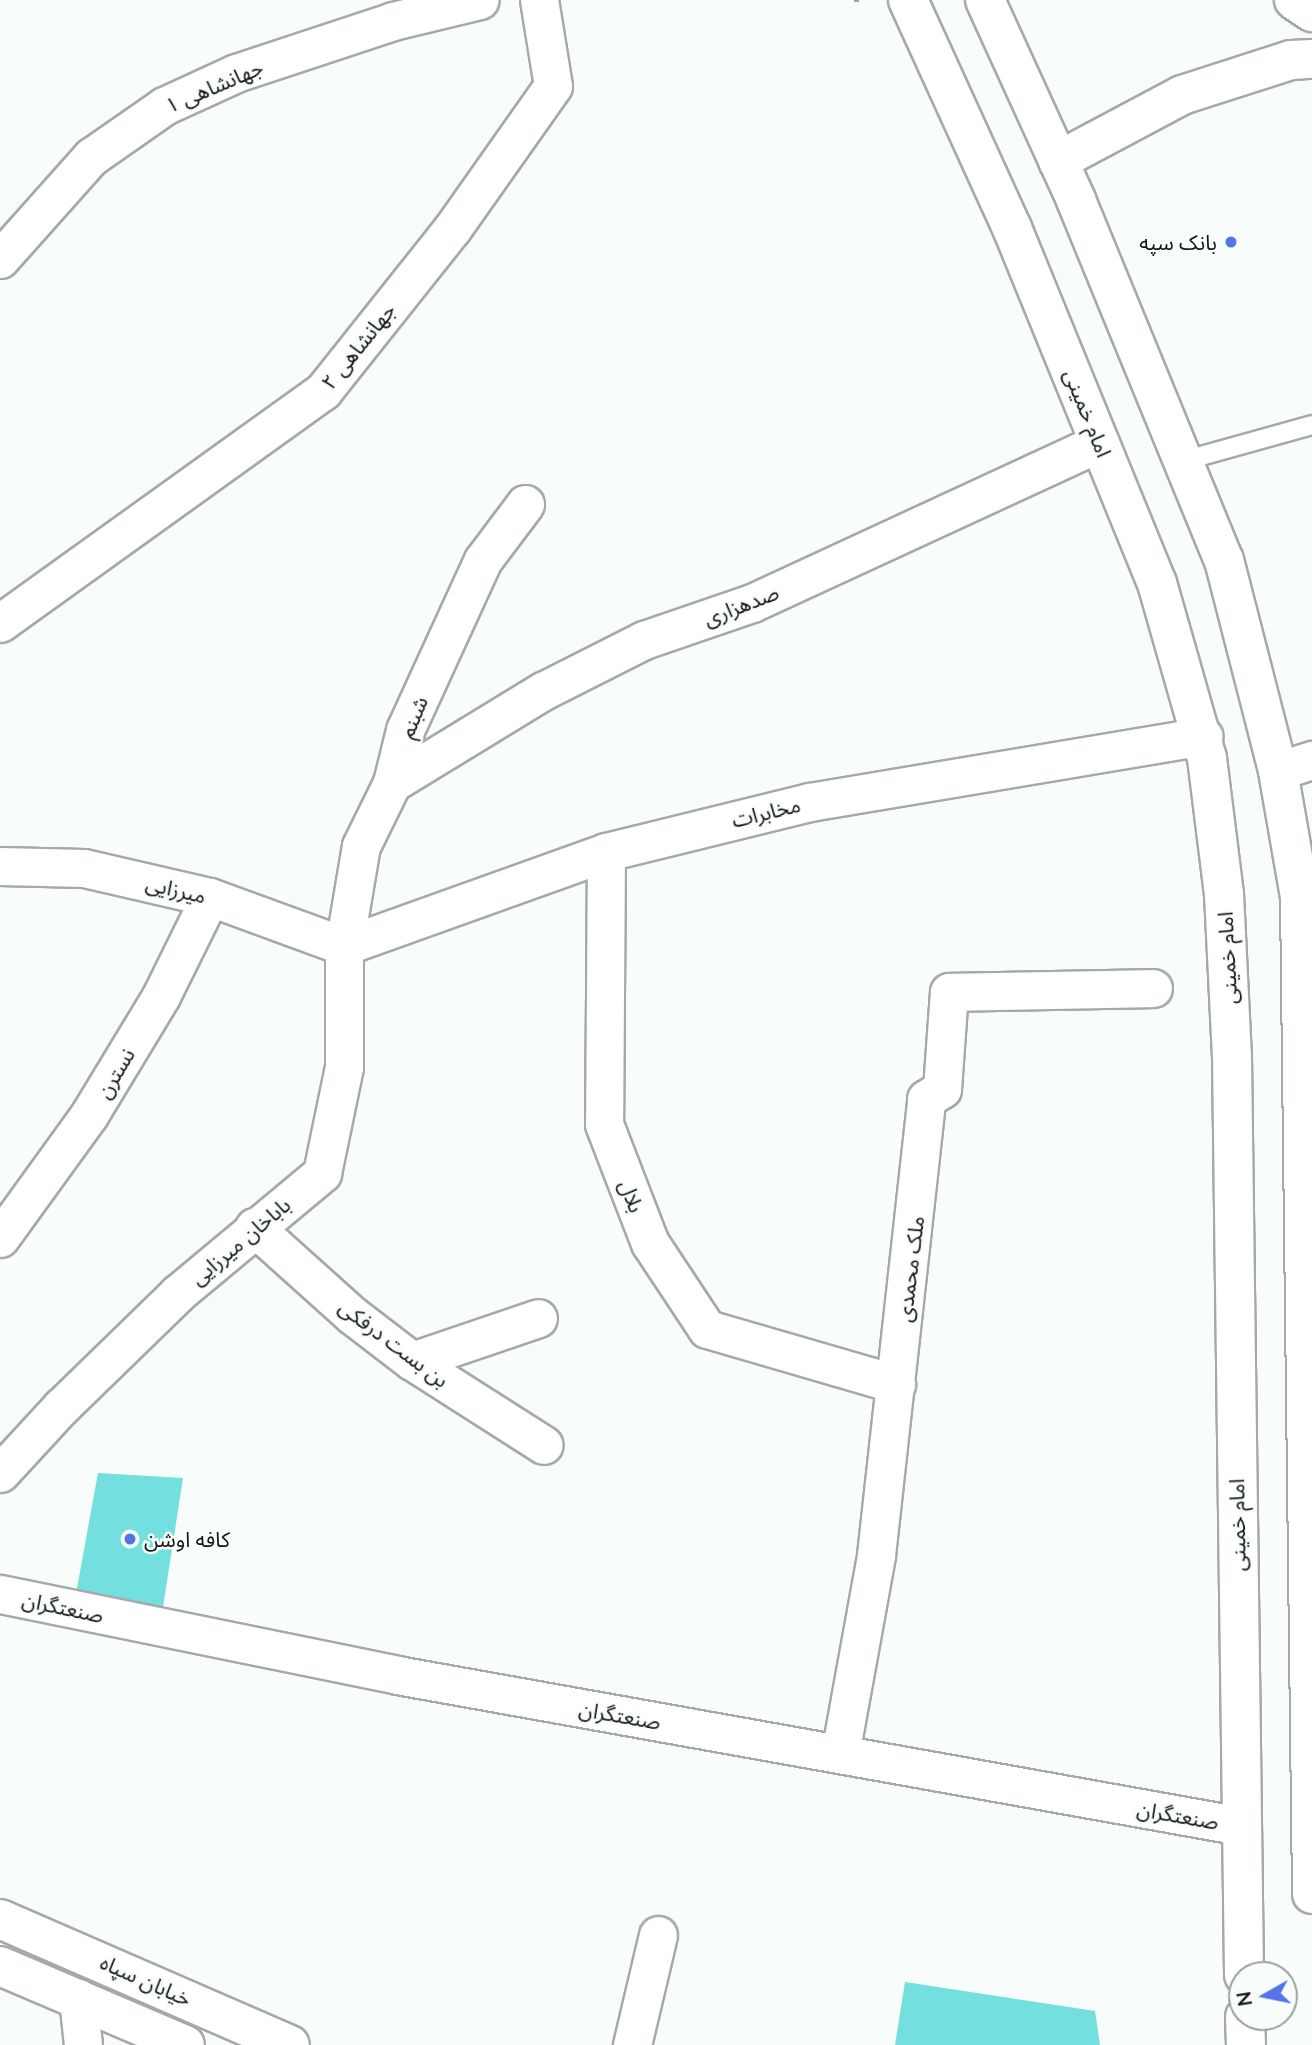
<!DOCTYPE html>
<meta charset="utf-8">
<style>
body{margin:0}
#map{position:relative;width:1312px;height:2045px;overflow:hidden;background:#f8fdfb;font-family:Lato,"Noto Sans Arabic",sans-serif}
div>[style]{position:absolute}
.building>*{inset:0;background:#73dfdf}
.path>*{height:4.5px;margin-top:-2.25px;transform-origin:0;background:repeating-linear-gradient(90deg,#a2a5a4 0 5px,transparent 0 8.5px)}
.roads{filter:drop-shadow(2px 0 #a5a9a8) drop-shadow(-2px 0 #a5a9a8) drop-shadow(0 2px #a5a9a8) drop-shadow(0 -2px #a5a9a8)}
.lane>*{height:18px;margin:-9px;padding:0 9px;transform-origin:9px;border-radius:9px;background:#fff}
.street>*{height:37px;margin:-18.5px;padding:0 18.5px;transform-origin:18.5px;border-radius:18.5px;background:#fff}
.secondary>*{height:38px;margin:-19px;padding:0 19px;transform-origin:19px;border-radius:19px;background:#fff}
.highway>*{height:38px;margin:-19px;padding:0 19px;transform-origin:19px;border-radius:19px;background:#fff}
.dots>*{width:19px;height:19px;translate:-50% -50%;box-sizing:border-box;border:4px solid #f8fdfb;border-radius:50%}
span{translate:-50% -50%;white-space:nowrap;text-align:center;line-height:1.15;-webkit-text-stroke:5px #f8fdfb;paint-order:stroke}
.street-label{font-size:21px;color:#131514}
.poi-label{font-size:21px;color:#131514}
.right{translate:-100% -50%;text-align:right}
.left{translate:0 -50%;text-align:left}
.north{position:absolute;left:1228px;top:1961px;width:70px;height:70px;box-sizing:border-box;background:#f8fdfb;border:2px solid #9ca09f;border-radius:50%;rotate:261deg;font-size:19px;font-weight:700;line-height:28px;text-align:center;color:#131514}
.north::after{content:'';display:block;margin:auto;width:24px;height:32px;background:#5375e9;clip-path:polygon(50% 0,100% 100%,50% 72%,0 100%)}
</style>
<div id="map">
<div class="building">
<i style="clip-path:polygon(98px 1473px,183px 1478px,161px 1620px,75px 1599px)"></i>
<i style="clip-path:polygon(905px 1982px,1095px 2011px,1100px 2045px,895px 2045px)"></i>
</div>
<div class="path">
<i style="left:854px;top:0;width:8px"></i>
</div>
<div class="roads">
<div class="lane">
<i style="left:1183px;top:461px;width:134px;rotate:-15.6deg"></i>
</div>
<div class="street">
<i style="left:0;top:259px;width:137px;rotate:-48.3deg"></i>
<i style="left:91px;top:157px;width:89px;rotate:-34.9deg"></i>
<i style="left:164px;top:106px;width:79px;rotate:-24.6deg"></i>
<i style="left:236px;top:73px;width:165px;rotate:-18.3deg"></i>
<i style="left:393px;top:21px;width:89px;rotate:-13.6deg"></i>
<i style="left:0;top:623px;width:398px;rotate:-35.7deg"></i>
<i style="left:323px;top:391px;width:207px;rotate:-51.5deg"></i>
<i style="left:452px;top:229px;width:175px;rotate:-54.8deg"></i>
<i style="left:553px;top:86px;width:87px;rotate:-99.2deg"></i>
<i style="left:1278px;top:771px;width:36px;rotate:-18deg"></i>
<i style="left:392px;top:783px;width:177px;rotate:-31.4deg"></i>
<i style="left:543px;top:691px;width:113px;rotate:-26.8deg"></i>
<i style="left:644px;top:640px;width:114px;rotate:-18.9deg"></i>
<i style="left:752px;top:603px;width:383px;rotate:-24.8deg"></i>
<i style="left:606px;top:852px;width:272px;rotate:90.4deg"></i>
<i style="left:604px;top:1124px;width:128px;rotate:68.9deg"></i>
<i style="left:650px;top:1243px;width:103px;rotate:56.5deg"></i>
<i style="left:707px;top:1329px;width:197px;rotate:16.2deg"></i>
<i style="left:0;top:866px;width:84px;rotate:1.4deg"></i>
<i style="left:84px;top:868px;width:129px;rotate:13deg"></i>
<i style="left:210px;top:897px;width:143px;rotate:20.1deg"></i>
<i style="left:344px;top:946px;width:278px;rotate:-19.7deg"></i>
<i style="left:606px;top:852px;width:210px;rotate:-13.8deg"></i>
<i style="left:810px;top:802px;width:399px;rotate:-9.5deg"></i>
<i style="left:254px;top:1227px;width:132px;rotate:41.9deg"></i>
<i style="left:352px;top:1315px;width:76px;rotate:37.5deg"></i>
<i style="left:412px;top:1361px;width:156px;rotate:32.5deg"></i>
<i style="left:0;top:1238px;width:152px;rotate:-54.1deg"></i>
<i style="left:89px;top:1115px;width:139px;rotate:-58.8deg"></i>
<i style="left:161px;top:996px;width:110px;rotate:-63.7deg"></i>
<i style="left:412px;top:1361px;width:133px;rotate:-18.8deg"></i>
<i style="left:0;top:1473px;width:90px;rotate:-47.3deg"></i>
<i style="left:61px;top:1407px;width:162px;rotate:-44.2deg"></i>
<i style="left:177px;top:1294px;width:189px;rotate:-39.8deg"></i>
<i style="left:322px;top:1173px;width:108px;rotate:-78.3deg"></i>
<i style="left:344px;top:1067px;width:121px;rotate:-90deg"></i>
<i style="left:344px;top:946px;width:101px;rotate:-80.4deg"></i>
<i style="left:361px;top:846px;width:70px;rotate:-63.8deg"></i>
<i style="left:392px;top:783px;width:55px;rotate:-76.2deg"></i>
<i style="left:405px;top:730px;width:187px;rotate:-65.4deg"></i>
<i style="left:483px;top:560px;width:70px;rotate:-53.1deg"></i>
<i style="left:0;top:1594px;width:405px;rotate:11.5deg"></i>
<i style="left:397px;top:1675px;width:857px;rotate:10.14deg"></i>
<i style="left:840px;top:1754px;width:202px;rotate:-79.7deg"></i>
<i style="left:876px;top:1555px;width:459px;rotate:-83.7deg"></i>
<i style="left:926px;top:1099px;width:19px;rotate:-32deg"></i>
<i style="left:942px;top:1089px;width:97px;rotate:-85.9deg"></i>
<i style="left:949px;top:992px;width:204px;rotate:-1.1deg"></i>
<i style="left:78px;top:1998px;width:47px;rotate:83.9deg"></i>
<i style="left:632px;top:2045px;width:113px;rotate:-76.7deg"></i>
</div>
<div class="secondary">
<i style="left:1294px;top:0;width:22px;rotate:34deg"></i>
<i style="left:1058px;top:161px;width:140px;rotate:-28deg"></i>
<i style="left:1182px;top:95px;width:114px;rotate:-17.8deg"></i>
<i style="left:1291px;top:60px;width:21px;rotate:-3deg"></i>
<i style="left:0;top:1919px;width:316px;rotate:23.5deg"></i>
<i style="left:0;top:1966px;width:201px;rotate:23.1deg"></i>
</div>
<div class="highway">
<i style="left:908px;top:0;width:251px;rotate:65.5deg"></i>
<i style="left:1012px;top:228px;width:383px;rotate:67.8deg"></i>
<i style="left:1157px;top:583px;width:182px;rotate:74.1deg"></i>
<i style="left:1207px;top:758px;width:137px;rotate:82.9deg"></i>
<i style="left:1224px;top:894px;width:163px;rotate:87.2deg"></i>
<i style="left:1232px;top:1057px;width:918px;rotate:89.25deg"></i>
<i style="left:985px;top:0;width:220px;rotate:65.5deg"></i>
<i style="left:1076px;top:200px;width:389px;rotate:67.7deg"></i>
<i style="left:1224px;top:560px;width:218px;rotate:75.6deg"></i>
<i style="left:1278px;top:771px;width:128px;rotate:80.1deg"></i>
<i style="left:1300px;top:897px;width:997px;rotate:89.31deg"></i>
<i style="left:1245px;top:2017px;width:28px;rotate:88deg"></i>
</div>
</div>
<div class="dots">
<i style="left:1231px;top:242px;background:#5375e9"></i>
<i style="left:130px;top:1539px;background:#5375e9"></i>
</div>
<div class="street-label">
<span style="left:214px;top:86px;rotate:-23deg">جهانشاهی ۱</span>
<span style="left:358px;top:346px;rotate:-51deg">جهانشاهی ۲</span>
<span style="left:1088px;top:413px;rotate:68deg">امام خمینی</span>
<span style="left:741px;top:605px;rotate:-21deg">صدهزاری</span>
<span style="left:413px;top:717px;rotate:-68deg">شبنم</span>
<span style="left:766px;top:812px;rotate:-14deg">مخابرات</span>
<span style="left:176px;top:889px;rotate:13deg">میرزایی</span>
<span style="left:1227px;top:958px;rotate:-93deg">امام خمینی</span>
<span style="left:115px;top:1073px;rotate:-59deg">نسترن</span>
<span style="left:632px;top:1196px;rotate:69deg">بلال</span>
<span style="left:240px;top:1241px;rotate:-40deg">باباخان میرزایی</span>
<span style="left:910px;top:1269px;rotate:-83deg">ملک محمدی</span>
<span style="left:394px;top:1343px;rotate:37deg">بن بست درفکی</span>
<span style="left:1237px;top:1525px;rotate:-91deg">امام خمینی</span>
<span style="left:63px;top:1607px;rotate:12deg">صنعتگران</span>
<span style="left:620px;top:1715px;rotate:10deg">صنعتگران</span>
<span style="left:1178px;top:1815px;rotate:10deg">صنعتگران</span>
<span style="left:146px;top:1980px;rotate:24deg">خیابان سپاه</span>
</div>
<div class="poi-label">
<span class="right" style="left:1217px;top:242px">بانک سپه</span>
<span class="left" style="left:144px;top:1539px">کافه اوشن</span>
</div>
<div class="north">N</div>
</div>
